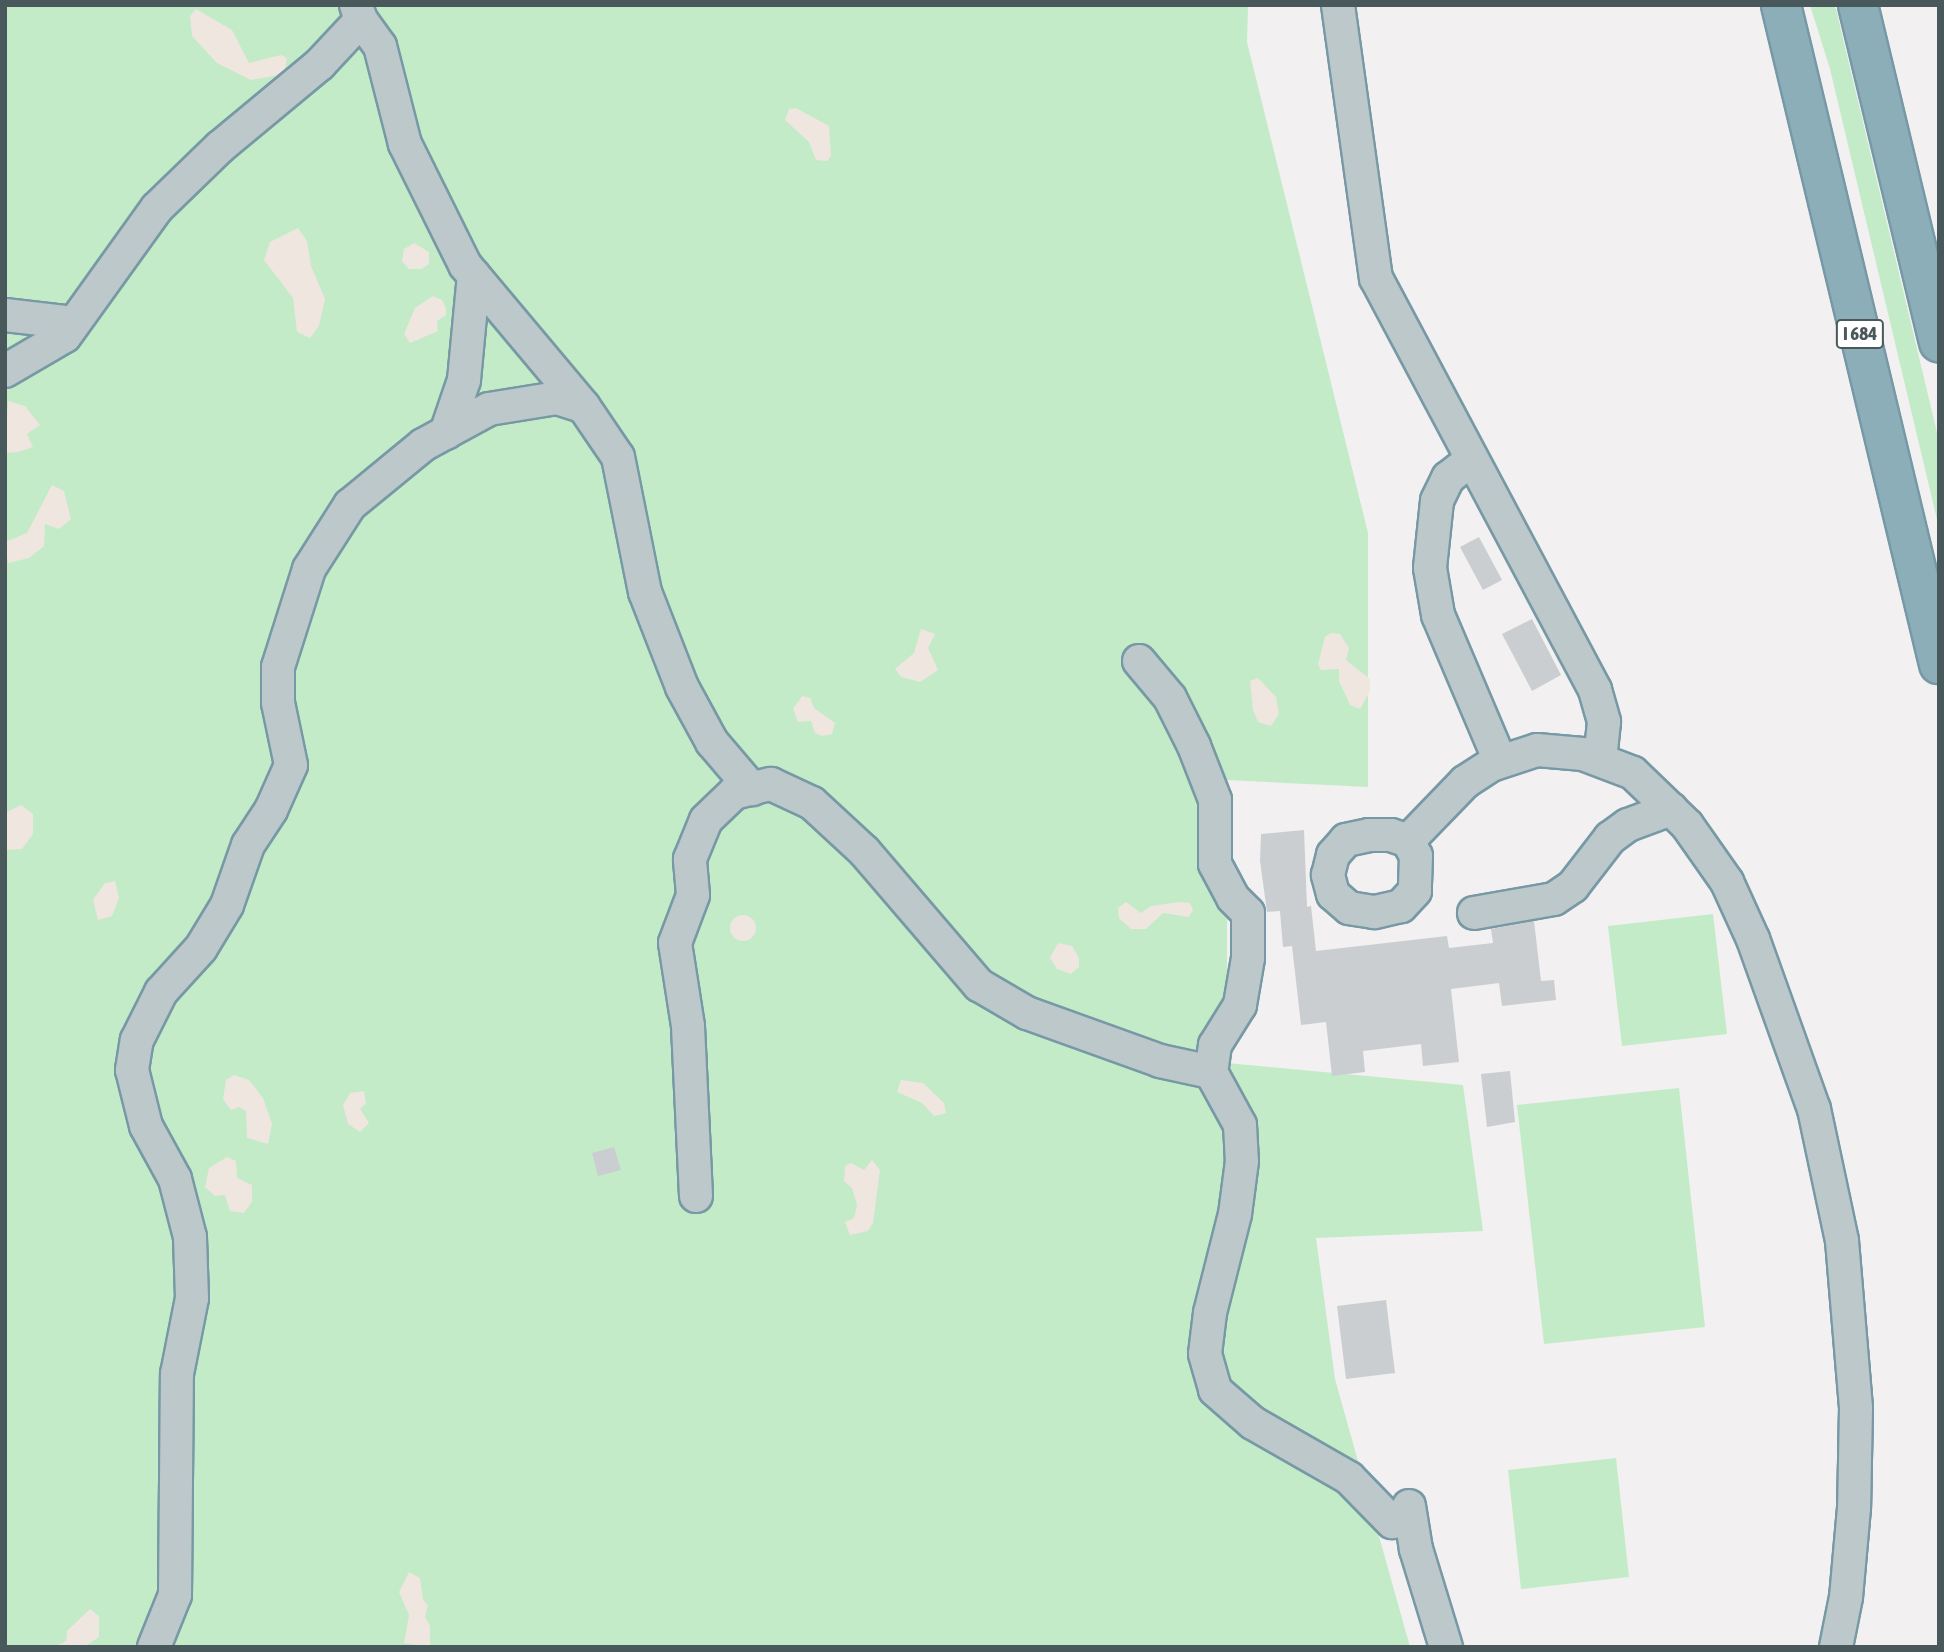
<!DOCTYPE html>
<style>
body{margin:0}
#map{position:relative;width:1944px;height:1652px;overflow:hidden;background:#f2f0f0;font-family:"Asap Condensed",sans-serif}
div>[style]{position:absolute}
.green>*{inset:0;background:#c3ebc8}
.sand>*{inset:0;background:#eee6df}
.round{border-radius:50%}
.building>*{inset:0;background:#caced1}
.roads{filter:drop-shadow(2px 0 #7799a5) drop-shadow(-2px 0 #7799a5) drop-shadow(0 2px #7799a5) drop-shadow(0 -2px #7799a5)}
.minor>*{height:32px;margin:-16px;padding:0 16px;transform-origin:16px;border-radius:16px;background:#bdc8cb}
.highway>*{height:38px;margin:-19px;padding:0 19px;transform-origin:19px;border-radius:19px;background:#8caeb9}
span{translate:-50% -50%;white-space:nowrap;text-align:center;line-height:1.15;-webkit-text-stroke:6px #fff;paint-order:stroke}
.shield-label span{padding:2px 5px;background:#fff;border:2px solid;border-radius:5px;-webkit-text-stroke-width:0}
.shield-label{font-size:19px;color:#49585b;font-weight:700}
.frame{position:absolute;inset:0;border:7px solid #49585b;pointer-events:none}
</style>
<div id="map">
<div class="green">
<i style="clip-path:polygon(5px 5px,1248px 5px,1247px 42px,1368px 533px,1368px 787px,1227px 780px,1227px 1063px,1463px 1085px,1483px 1231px,1316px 1238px,1335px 1379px,1410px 1647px,5px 1647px)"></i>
<i style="clip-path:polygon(1810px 5px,1835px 5px,1939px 441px,1939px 528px,1830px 69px)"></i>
<i style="clip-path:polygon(1713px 914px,1727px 1034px,1622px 1046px,1608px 926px)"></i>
<i style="clip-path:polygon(1679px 1088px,1705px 1327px,1544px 1344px,1517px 1105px)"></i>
<i style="clip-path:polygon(1616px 1458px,1629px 1577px,1521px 1589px,1508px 1470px)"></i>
</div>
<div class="sand">
<i style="clip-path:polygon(196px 9px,232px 30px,249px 63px,281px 55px,287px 58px,284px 74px,251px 80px,217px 63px,192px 36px,190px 16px)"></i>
<i style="clip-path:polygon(796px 108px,829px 126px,831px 156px,827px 161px,816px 160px,809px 142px,785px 120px,789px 109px)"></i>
<i style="clip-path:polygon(298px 228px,307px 241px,311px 266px,325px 299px,319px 326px,310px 338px,297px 332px,293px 298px,264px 260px,270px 242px)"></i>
<i style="clip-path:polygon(414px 243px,429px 252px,429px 264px,422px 269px,409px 269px,402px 261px,404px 249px)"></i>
<i style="clip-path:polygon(433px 296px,442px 300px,446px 308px,446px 315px,437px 321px,438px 331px,410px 343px,404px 334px,415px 308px)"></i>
<i style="clip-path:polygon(8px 401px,25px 406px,40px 425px,27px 434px,33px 447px,18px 452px,5px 453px)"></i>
<i style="clip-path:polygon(52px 485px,64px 491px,71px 519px,59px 529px,45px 524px,44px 546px,29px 558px,8px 563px,5px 542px,27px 533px)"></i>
<i style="clip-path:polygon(921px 629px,935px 634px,928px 648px,938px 670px,920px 682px,901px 677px,895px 669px,914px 653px)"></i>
<i style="clip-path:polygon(1331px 633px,1340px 634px,1349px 648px,1346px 660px,1370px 679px,1370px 691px,1360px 709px,1350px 705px,1339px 681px,1339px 669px,1321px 670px,1318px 664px,1325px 637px)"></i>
<i style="clip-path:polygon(1258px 678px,1276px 697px,1279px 714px,1271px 726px,1258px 722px,1253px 710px,1250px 681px)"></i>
<i style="clip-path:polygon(802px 696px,810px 698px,814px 708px,835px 723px,832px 734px,822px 736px,815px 733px,811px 721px,798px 722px,793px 709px)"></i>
<i style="clip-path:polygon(21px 805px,33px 814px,33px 834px,22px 849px,5px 850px,7px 812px)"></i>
<i style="clip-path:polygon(115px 881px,119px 898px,112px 916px,98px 920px,93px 900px,105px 883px)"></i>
<i style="clip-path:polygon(1126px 902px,1141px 913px,1151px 906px,1179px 902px,1190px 903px,1193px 910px,1189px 917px,1163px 913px,1146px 929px,1131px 929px,1119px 918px,1118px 908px)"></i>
<i class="round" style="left:730px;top:915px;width:26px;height:26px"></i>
<i style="clip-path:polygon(1058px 943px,1072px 946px,1079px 958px,1079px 967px,1071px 974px,1057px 969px,1050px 958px)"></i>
<i style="clip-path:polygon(234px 1075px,249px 1080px,263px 1098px,272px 1124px,268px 1144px,247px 1138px,246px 1111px,239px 1107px,231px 1110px,223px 1099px,226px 1080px)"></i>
<i style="clip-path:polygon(901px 1080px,923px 1083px,944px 1103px,946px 1113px,934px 1116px,922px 1103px,897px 1092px)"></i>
<i style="clip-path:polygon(364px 1091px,366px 1103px,360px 1109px,369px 1123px,360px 1132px,348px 1124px,343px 1105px,350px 1093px)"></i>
<i style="clip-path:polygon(227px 1157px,236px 1161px,237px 1178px,252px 1185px,252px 1202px,244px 1213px,230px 1211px,225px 1195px,215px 1196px,205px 1187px,209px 1168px)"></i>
<i style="clip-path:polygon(872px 1160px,880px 1170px,873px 1223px,868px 1231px,850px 1235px,845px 1222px,854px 1218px,857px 1205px,852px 1188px,844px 1181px,845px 1166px,851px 1163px,864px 1170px)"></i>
<i style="clip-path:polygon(409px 1572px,420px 1578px,423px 1600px,428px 1605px,425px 1617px,430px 1626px,430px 1647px,404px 1643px,409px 1615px,399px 1592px)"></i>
<i style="clip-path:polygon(90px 1609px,99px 1616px,99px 1637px,84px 1647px,54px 1647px,66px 1641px,67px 1631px)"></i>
</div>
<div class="building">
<i style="clip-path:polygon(1479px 537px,1502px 580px,1483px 590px,1460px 547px)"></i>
<i style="clip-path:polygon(1532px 619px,1561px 675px,1532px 691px,1502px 634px)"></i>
<i style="clip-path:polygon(1304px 830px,1307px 907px,1311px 906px,1316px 951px,1447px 936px,1449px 948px,1493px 943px,1491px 929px,1534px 921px,1541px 981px,1554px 980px,1556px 1000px,1502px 1006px,1499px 983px,1451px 989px,1459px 1062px,1423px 1066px,1421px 1044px,1363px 1051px,1365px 1072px,1332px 1076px,1326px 1022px,1301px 1025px,1292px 946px,1283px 947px,1280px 911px,1267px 912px,1260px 861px,1261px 834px)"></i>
<i style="clip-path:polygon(1510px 1071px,1515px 1122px,1487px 1127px,1481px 1074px)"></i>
<i style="clip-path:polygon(614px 1147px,621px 1170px,598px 1176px,592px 1153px)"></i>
<i style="clip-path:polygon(1386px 1300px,1395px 1373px,1346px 1379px,1337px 1306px)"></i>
</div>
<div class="roads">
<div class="minor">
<i style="left:356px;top:5px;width:16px;rotate:72deg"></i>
<i style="left:361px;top:20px;width:32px;rotate:54deg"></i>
<i style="left:380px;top:46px;width:101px;rotate:75.7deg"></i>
<i style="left:405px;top:144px;width:135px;rotate:63.6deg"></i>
<i style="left:465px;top:265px;width:185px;rotate:50deg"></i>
<i style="left:1338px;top:5px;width:276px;rotate:82.1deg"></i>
<i style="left:1376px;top:278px;width:467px;rotate:62deg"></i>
<i style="left:1595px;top:690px;width:33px;rotate:74deg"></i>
<i style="left:1604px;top:722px;width:37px;rotate:96deg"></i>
<i style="left:5px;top:315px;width:69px;rotate:6.6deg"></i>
<i style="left:5px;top:371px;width:69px;rotate:-30.3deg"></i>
<i style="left:65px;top:336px;width:158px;rotate:-54.3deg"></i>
<i style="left:157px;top:208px;width:88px;rotate:-44.1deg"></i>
<i style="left:220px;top:147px;width:130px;rotate:-39.7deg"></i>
<i style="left:320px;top:64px;width:60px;rotate:-47deg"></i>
<i style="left:446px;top:433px;width:56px;rotate:-71.2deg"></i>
<i style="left:464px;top:380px;width:105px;rotate:-84.6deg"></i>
<i style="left:1471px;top:460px;width:29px;rotate:142deg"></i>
<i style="left:1448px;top:478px;width:25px;rotate:116deg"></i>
<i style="left:1437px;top:501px;width:67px;rotate:96deg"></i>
<i style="left:1430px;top:568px;width:48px;rotate:80.3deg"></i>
<i style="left:1438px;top:615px;width:159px;rotate:67deg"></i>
<i style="left:1139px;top:661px;width:48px;rotate:50deg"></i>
<i style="left:1170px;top:698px;width:54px;rotate:63.4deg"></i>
<i style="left:1194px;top:746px;width:58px;rotate:68.7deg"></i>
<i style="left:1215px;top:800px;width:64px;rotate:90deg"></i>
<i style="left:1215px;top:864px;width:38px;rotate:62deg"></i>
<i style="left:1233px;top:898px;width:21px;rotate:45deg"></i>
<i style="left:1248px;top:913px;width:45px;rotate:90deg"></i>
<i style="left:1248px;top:958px;width:48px;rotate:99.7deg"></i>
<i style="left:1240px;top:1005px;width:47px;rotate:122deg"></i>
<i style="left:1215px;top:1045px;width:27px;rotate:98deg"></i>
<i style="left:1211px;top:1072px;width:60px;rotate:61.3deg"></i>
<i style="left:1240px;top:1125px;width:36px;rotate:87deg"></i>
<i style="left:1242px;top:1161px;width:53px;rotate:97.5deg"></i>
<i style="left:1235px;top:1214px;width:102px;rotate:104.2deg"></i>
<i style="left:1210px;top:1313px;width:41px;rotate:97deg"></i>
<i style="left:1205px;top:1354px;width:37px;rotate:74deg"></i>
<i style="left:1215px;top:1390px;width:50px;rotate:41deg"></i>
<i style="left:1253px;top:1423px;width:111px;rotate:29.8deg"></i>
<i style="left:1349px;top:1478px;width:62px;rotate:45.7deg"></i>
<i style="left:1369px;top:835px;width:22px"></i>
<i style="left:1391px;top:835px;width:18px;rotate:19deg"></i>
<i style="left:1408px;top:841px;width:17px;rotate:62deg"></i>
<i style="left:1416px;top:856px;width:35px;rotate:92deg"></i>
<i style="left:1415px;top:891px;width:21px;rotate:133deg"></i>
<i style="left:1401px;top:906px;width:28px;rotate:167deg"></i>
<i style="left:1374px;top:912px;width:25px;rotate:-171deg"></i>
<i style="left:1349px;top:908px;width:21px;rotate:-139deg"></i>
<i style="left:1333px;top:894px;width:20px;rotate:-105deg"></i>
<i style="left:1328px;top:875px;width:21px;rotate:-76deg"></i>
<i style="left:1333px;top:855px;width:20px;rotate:-49deg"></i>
<i style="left:1346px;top:840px;width:24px;rotate:-12deg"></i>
<i style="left:1408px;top:841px;width:82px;rotate:-46deg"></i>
<i style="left:1465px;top:782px;width:31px;rotate:-33deg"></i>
<i style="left:1491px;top:765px;width:48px;rotate:-18.1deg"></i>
<i style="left:1537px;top:750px;width:46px;rotate:5deg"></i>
<i style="left:1583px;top:754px;width:53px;rotate:20.8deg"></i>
<i style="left:1633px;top:773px;width:75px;rotate:43.9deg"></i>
<i style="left:1687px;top:825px;width:70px;rotate:54.9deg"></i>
<i style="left:1727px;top:882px;width:63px;rotate:65.5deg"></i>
<i style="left:1753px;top:939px;width:181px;rotate:70.3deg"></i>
<i style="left:1814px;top:1109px;width:135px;rotate:78deg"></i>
<i style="left:1842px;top:1241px;width:168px;rotate:85.2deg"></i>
<i style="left:1856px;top:1408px;width:100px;rotate:91.1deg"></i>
<i style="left:1854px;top:1508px;width:89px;rotate:95.1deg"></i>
<i style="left:1846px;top:1597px;width:51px;rotate:101.3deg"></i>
<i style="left:1474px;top:913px;width:81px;rotate:-9.9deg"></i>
<i style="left:1554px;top:899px;width:23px;rotate:-34deg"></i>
<i style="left:1573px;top:886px;width:61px;rotate:-52.4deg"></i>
<i style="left:1610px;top:838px;width:22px;rotate:-36deg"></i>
<i style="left:1628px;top:825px;width:46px;rotate:-20.4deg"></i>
<i style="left:696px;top:1196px;width:170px;rotate:-92.7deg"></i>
<i style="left:688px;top:1026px;width:84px;rotate:-98.9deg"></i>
<i style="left:675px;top:943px;width:51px;rotate:-69.4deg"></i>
<i style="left:693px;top:895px;width:36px;rotate:-95deg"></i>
<i style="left:690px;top:859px;width:42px;rotate:-67.7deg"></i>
<i style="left:706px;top:820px;width:39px;rotate:-44deg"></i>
<i style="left:734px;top:793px;width:38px;rotate:-14deg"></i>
<i style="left:771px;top:784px;width:45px;rotate:24.9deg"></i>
<i style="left:812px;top:803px;width:71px;rotate:42.7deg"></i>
<i style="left:864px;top:851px;width:177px;rotate:49.4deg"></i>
<i style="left:979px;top:985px;width:56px;rotate:30.3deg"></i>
<i style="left:1027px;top:1013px;width:141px;rotate:19.8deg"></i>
<i style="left:1160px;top:1061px;width:52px;rotate:12.2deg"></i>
<i style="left:1409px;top:1506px;width:44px;rotate:80.8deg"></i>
<i style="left:1416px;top:1549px;width:102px;rotate:73deg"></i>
<i style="left:154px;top:1647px;width:56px;rotate:-68deg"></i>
<i style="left:175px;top:1595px;width:221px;rotate:-89.5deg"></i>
<i style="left:177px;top:1374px;width:77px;rotate:-78.8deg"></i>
<i style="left:192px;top:1298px;width:61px;rotate:-91.9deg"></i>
<i style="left:190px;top:1237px;width:60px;rotate:-104.5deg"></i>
<i style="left:175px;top:1179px;width:60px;rotate:-118.7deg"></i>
<i style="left:146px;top:1126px;width:58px;rotate:-104deg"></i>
<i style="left:132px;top:1070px;width:30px;rotate:-81deg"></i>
<i style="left:137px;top:1040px;width:54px;rotate:-63.4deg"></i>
<i style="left:161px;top:992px;width:59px;rotate:-47.7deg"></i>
<i style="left:201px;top:948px;width:50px;rotate:-58.8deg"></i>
<i style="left:227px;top:905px;width:64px;rotate:-70.7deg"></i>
<i style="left:248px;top:845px;width:42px;rotate:-56.7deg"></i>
<i style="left:271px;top:810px;width:49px;rotate:-66deg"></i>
<i style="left:291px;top:765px;width:63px;rotate:-101.8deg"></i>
<i style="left:278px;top:703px;width:36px;rotate:-90deg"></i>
<i style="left:278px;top:667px;width:103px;rotate:-72.4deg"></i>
<i style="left:309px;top:569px;width:76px;rotate:-57.4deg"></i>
<i style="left:350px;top:505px;width:94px;rotate:-39.4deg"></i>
<i style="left:423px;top:445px;width:75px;rotate:-28.6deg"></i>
<i style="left:489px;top:409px;width:69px;rotate:-9.2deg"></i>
<i style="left:557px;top:398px;width:28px;rotate:18deg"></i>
<i style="left:584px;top:407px;width:60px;rotate:55.8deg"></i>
<i style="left:618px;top:457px;width:138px;rotate:78.7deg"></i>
<i style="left:645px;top:592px;width:102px;rotate:68.7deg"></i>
<i style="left:682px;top:687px;width:63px;rotate:61.4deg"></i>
<i style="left:712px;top:742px;width:62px;rotate:49.6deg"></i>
</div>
<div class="highway">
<i style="left:1781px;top:5px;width:678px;rotate:76.52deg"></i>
<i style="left:1858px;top:5px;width:347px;rotate:76.5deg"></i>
</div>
</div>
<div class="shield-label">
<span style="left:1860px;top:334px">I 684</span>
</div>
<div class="frame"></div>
</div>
